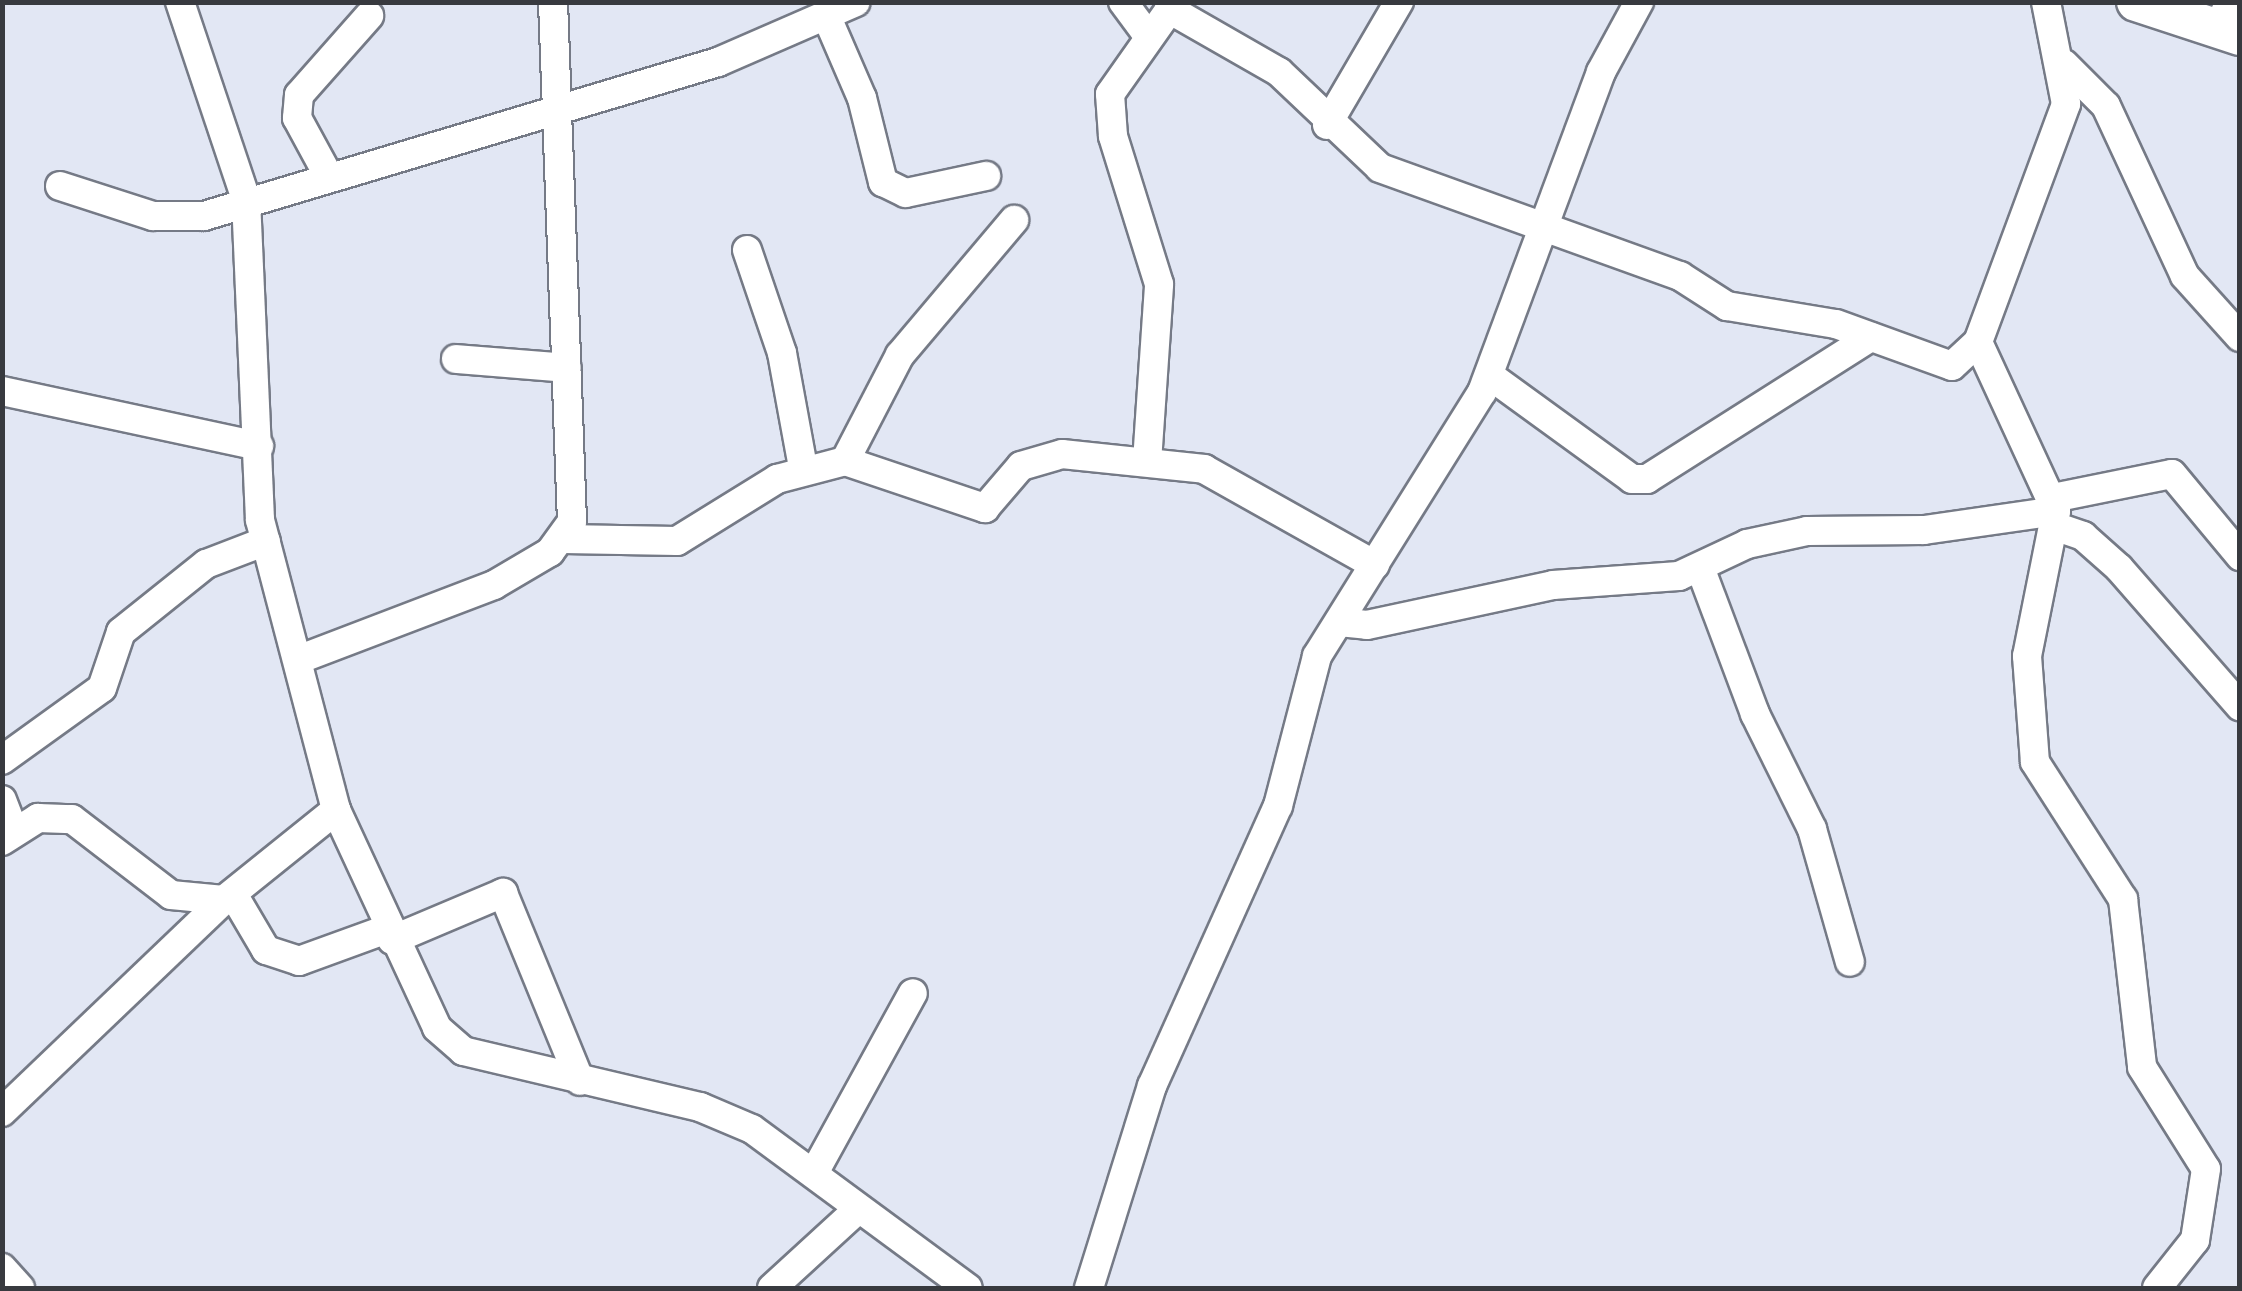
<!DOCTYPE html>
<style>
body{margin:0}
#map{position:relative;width:2242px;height:1291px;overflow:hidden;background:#e2e7f4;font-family:"Work Sans",sans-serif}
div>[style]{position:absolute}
.roads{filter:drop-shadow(2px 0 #757a86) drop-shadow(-2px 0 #757a86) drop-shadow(0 2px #757a86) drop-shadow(0 -2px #757a86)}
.minor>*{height:28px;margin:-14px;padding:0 14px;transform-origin:14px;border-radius:14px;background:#fff}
.highway>*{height:38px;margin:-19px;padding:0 19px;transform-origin:19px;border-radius:19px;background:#fff}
span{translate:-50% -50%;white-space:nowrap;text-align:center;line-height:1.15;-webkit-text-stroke:8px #fff;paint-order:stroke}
.frame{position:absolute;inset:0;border:5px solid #383a3f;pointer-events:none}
</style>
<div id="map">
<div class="roads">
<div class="minor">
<i style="left:180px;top:2px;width:208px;rotate:71.5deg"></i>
<i style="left:246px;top:199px;width:321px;rotate:87.5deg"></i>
<i style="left:260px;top:520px;width:300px;rotate:75.3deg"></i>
<i style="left:336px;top:810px;width:240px;rotate:65.1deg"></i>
<i style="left:437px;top:1028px;width:35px;rotate:41deg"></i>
<i style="left:463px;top:1051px;width:244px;rotate:13.3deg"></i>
<i style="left:700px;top:1107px;width:56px;rotate:22.9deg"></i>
<i style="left:752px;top:1129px;width:268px;rotate:36.4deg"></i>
<i style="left:1123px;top:2px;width:44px;rotate:53.4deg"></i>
<i style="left:1169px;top:9px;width:127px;rotate:29.8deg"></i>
<i style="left:1279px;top:72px;width:139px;rotate:43.5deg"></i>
<i style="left:1380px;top:168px;width:319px;rotate:19.8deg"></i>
<i style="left:1680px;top:276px;width:56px;rotate:32.6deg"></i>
<i style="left:1727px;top:306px;width:110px;rotate:9.4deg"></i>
<i style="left:1836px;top:324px;width:123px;rotate:19.9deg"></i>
<i style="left:1952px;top:366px;width:35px;rotate:-43deg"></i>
<i style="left:1978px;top:342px;width:254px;rotate:-69.7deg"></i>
<i style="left:2066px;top:104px;width:104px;rotate:-101.1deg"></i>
<i style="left:826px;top:15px;width:90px;rotate:66.6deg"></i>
<i style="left:862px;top:98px;width:87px;rotate:76deg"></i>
<i style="left:883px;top:182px;width:25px;rotate:26deg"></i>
<i style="left:906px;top:193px;width:82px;rotate:-12deg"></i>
<i style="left:2216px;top:31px;width:32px;rotate:-64deg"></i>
<i style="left:2064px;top:64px;width:59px;rotate:45deg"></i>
<i style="left:2106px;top:106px;width:187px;rotate:65.1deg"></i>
<i style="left:2185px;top:276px;width:82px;rotate:48deg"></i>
<i style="left:1327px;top:125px;width:143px;rotate:-59.7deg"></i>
<i style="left:328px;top:175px;width:65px;rotate:-118.5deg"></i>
<i style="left:297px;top:118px;width:23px;rotate:-85deg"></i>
<i style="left:299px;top:95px;width:106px;rotate:-48.5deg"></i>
<i style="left:60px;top:186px;width:98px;rotate:17.9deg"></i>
<i style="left:153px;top:216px;width:51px"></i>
<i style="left:204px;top:216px;width:537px;rotate:-16.68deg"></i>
<i style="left:718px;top:62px;width:150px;rotate:-23.5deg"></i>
<i style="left:747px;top:250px;width:109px;rotate:71.2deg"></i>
<i style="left:782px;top:353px;width:116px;rotate:79.6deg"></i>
<i style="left:1978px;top:342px;width:186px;rotate:65.2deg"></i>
<i style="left:2056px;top:511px;width:148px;rotate:101.3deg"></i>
<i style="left:2027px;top:656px;width:106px;rotate:85.7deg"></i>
<i style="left:2035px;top:762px;width:163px;rotate:57.3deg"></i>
<i style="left:2123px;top:899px;width:169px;rotate:83.5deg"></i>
<i style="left:2142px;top:1067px;width:120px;rotate:57.9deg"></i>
<i style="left:2206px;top:1169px;width:72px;rotate:98.8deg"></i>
<i style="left:2195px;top:1240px;width:61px;rotate:128.4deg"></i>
<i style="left:456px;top:359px;width:111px;rotate:4.6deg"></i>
<i style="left:1489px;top:375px;width:177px;rotate:36deg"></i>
<i style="left:1632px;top:479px;width:15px"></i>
<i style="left:1647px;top:479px;width:265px;rotate:-32.4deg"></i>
<i style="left:2px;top:391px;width:263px;rotate:12.1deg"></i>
<i style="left:845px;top:461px;width:119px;rotate:-62.6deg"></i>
<i style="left:900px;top:355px;width:177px;rotate:-49.8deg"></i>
<i style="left:1147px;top:462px;width:178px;rotate:-86.1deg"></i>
<i style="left:1159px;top:284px;width:155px;rotate:-107.3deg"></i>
<i style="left:1113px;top:136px;width:42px;rotate:-94.1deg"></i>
<i style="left:1110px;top:94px;width:113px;rotate:-54.8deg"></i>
<i style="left:2053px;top:498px;width:121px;rotate:-11.4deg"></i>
<i style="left:2172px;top:474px;width:107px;rotate:50.3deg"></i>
<i style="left:2054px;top:526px;width:31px;rotate:19deg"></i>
<i style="left:2083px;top:536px;width:48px;rotate:41.6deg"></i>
<i style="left:2119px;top:568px;width:184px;rotate:48.8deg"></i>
<i style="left:564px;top:539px;width:113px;rotate:1deg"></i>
<i style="left:677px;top:541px;width:118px;rotate:-31.8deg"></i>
<i style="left:777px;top:479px;width:70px;rotate:-14.8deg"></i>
<i style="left:845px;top:461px;width:148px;rotate:18.6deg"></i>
<i style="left:985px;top:508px;width:55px;rotate:-49.4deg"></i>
<i style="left:1021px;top:466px;width:43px;rotate:-16.3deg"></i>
<i style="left:1062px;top:454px;width:143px;rotate:6deg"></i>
<i style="left:1204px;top:469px;width:196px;rotate:29.3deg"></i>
<i style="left:1701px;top:570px;width:154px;rotate:69.4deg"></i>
<i style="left:1755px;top:714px;width:128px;rotate:63.6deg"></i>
<i style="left:1812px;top:829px;width:138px;rotate:74.1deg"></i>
<i style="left:1339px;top:622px;width:28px;rotate:6deg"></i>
<i style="left:1367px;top:625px;width:190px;rotate:-12.1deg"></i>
<i style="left:1553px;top:585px;width:126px;rotate:-4.1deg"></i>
<i style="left:1679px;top:576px;width:75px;rotate:-25.2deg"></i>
<i style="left:1747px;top:544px;width:61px;rotate:-12.2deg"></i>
<i style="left:1807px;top:531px;width:117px;rotate:-0.5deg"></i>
<i style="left:1924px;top:530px;width:133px;rotate:-8.2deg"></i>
<i style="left:300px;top:659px;width:208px;rotate:-20.9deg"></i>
<i style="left:494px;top:585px;width:65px;rotate:-30.5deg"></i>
<i style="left:550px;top:552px;width:37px;rotate:-54deg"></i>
<i style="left:572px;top:522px;width:520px;rotate:-92.09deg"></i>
<i style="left:2px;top:760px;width:123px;rotate:-35.8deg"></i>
<i style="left:102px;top:688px;width:59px;rotate:-71.3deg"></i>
<i style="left:121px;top:632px;width:109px;rotate:-38.7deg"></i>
<i style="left:206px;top:564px;width:64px;rotate:-21deg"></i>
<i style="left:2px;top:800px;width:33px;rotate:69deg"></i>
<i style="left:2px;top:841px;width:43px;rotate:-32.6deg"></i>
<i style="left:38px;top:818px;width:34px;rotate:2deg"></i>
<i style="left:72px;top:819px;width:125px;rotate:37.5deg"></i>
<i style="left:171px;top:895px;width:53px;rotate:5.4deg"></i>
<i style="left:224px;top:900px;width:144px;rotate:-38.8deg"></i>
<i style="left:233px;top:894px;width:65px;rotate:59.5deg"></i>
<i style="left:266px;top:950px;width:35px;rotate:18deg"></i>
<i style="left:299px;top:961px;width:94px;rotate:-20deg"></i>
<i style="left:392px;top:940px;width:121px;rotate:-22.9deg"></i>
<i style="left:503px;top:893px;width:203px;rotate:67.7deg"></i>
<i style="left:2px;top:1112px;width:307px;rotate:-43.7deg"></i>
<i style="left:814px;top:1173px;width:205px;rotate:-61.2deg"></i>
<i style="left:2px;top:1268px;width:27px;rotate:48deg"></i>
<i style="left:772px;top:1288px;width:114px;rotate:-42.5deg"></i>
<i style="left:1089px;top:1288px;width:212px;rotate:-72.7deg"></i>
<i style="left:1152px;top:1086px;width:307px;rotate:-65.8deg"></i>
<i style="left:1278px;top:806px;width:155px;rotate:-75.4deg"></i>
<i style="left:1317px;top:656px;width:311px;rotate:-58deg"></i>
<i style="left:1482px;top:392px;width:341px;rotate:-69.6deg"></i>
<i style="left:1601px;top:72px;width:80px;rotate:-61.5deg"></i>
</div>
<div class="highway">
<i style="left:2136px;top:2px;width:109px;rotate:18.1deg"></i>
</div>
</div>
<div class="frame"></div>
</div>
